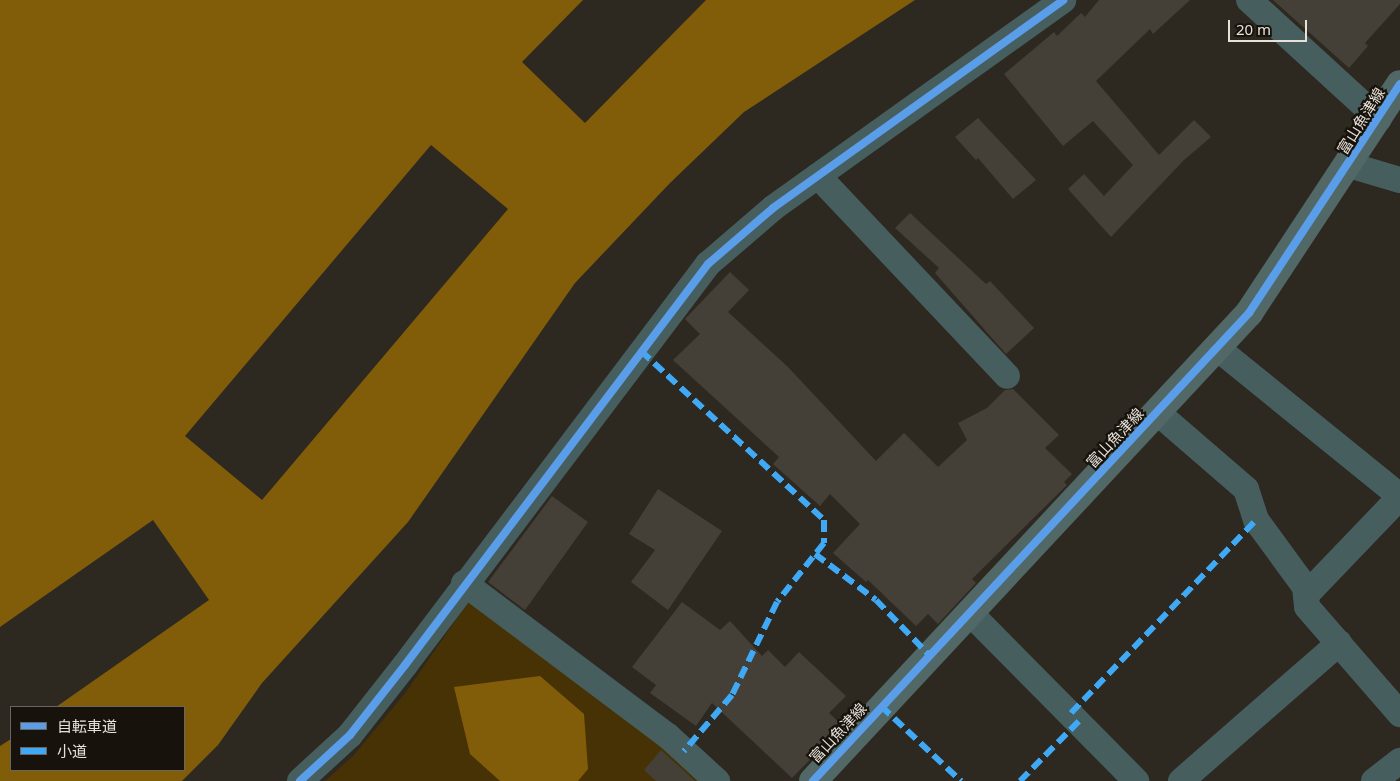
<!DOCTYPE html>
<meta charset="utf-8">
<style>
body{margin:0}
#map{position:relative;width:1400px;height:781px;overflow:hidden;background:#2d2820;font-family:"Noto Sans","Noto Sans JP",sans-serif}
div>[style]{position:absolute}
.green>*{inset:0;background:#473205}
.water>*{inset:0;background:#825d09}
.pier>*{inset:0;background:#2d2820}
.building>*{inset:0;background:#444038}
.minor>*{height:26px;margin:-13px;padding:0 13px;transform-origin:13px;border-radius:13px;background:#475e5f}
.major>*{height:28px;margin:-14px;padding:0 14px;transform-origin:14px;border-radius:14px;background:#516867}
.quiet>*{height:6px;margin-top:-3px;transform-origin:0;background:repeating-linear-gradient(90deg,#3fa9f5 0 12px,transparent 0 18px)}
.cycleway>*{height:8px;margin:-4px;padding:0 4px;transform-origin:4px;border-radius:4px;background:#5a9eea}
span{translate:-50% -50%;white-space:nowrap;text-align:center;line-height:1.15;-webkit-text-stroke:4.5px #17130c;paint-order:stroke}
.street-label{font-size:15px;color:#e7e1d8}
.legend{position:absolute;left:10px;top:706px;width:175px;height:65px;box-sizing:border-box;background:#17130c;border:1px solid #6a655e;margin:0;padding:6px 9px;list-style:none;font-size:15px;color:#e7e1d8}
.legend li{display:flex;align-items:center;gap:10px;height:25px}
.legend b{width:25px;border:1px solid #6a655e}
.scale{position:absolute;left:1228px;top:20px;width:79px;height:22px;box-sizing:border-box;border:2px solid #e7e1d8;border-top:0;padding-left:6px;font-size:15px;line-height:18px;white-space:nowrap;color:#e7e1d8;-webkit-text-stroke:4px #17130c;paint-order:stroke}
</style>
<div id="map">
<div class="green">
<i style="clip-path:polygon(469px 601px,708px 781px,325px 781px,353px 756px,406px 692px)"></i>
</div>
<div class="water">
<i style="clip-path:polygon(evenodd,0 0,915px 0,744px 112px,670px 183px,575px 283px,408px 522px,262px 683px,218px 745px,182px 781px,0 781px,0 0,11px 707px,184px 707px,184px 770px,11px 770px,11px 707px)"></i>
<i style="clip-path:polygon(540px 676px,584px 714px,588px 769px,578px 781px,500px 781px,470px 754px,454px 687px)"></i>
</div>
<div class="pier">
<i style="clip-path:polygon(583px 0,706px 0,585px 123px,522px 62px)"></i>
<i style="clip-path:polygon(431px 145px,508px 209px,262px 500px,185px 436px)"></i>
<i style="clip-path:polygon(153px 520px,209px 600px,56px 707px,11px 707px,11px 739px,0 746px,0 627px)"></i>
</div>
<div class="building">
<i style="clip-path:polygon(1099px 0,1190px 0,1153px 34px,1150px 29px,1096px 81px,1159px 155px,1194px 120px,1211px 137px,1184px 160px,1111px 237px,1068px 189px,1084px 174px,1104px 196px,1133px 165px,1093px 121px,1063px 146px,1004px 74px,1054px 32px,1057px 36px,1081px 13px,1085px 17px)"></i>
<i style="clip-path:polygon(1273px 0,1400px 0,1400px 4px,1365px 43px,1368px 46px,1349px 68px)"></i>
<i style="clip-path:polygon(978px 118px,1036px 180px,1013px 199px,978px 158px,976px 160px,955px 137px)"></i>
<i style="clip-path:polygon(910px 213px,986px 284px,990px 281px,1034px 328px,1006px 354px,935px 273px,939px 268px,895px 228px)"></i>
<i style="clip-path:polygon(730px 272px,749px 290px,728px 312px,788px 367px,876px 461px,904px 433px,938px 467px,967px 440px,958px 423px,987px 408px,1005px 390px,1013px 389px,1059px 435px,1045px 448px,1072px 474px,1064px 482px,1067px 485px,972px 579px,976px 583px,938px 624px,928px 614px,916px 626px,868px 580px,866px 582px,833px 553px,860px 524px,830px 494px,820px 506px,773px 464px,779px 457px,673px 360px,700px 334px,685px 319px)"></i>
<i style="clip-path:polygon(658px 489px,722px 531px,668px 610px,631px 582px,655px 550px,629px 534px)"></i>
<i style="clip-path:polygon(552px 496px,588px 522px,525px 610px,488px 582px)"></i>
<i style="clip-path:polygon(682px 602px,720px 630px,730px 621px,762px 656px,768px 650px,785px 667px,799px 652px,846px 696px,829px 713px,843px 726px,792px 778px,712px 703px,696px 726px,650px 693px,656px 685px,632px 667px)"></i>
<i style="clip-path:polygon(661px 750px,695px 781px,656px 781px,644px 770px)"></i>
</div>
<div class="minor">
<i style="left:1249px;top:0;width:176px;rotate:42.5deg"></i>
<i style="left:1349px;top:165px;width:53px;rotate:16.4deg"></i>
<i style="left:818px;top:176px;width:275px;rotate:46.6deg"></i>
<i style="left:1217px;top:348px;width:235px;rotate:39deg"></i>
<i style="left:1158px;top:413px;width:116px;rotate:40.8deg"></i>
<i style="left:1246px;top:489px;width:33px;rotate:72deg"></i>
<i style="left:1256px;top:520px;width:83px;rotate:53.8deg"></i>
<i style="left:1305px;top:587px;width:20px;rotate:84deg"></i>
<i style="left:1307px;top:607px;width:142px;rotate:49deg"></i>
<i style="left:464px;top:583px;width:255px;rotate:36.9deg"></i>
<i style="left:668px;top:736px;width:67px;rotate:42.6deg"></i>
<i style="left:1306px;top:595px;width:136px;rotate:-46.2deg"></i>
<i style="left:971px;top:614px;width:235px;rotate:45.3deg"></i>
<i style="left:300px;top:781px;width:68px;rotate:-42.6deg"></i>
<i style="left:350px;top:735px;width:89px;rotate:-51.8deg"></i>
<i style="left:405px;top:665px;width:503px;rotate:-52.92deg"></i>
<i style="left:708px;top:264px;width:86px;rotate:-40.7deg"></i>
<i style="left:773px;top:208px;width:357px;rotate:-35.6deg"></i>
<i style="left:1181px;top:781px;width:210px;rotate:-41.1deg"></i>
<i style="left:1374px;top:781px;width:33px;rotate:-38deg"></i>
</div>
<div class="major">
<i style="left:813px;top:781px;width:640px;rotate:-47.03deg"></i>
<i style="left:1249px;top:313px;width:274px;rotate:-56.6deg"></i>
</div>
<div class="quiet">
<i style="left:641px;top:351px;width:249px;rotate:42.7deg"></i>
<i style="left:824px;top:520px;width:23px;rotate:90deg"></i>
<i style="left:824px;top:543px;width:75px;rotate:128.5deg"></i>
<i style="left:777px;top:602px;width:103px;rotate:115.8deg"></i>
<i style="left:732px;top:695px;width:74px;rotate:130.6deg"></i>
<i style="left:815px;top:554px;width:76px;rotate:37deg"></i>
<i style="left:876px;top:600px;width:78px;rotate:46deg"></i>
<i style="left:881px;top:706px;width:110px;rotate:43.2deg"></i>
<i style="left:1071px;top:713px;width:267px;rotate:-46.2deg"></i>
<i style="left:1020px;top:781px;width:84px;rotate:-45.5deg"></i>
</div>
<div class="cycleway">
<i style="left:300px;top:781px;width:68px;rotate:-42.6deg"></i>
<i style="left:350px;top:735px;width:89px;rotate:-51.8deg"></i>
<i style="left:405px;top:665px;width:503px;rotate:-52.92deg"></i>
<i style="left:708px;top:264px;width:86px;rotate:-40.7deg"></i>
<i style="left:773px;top:208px;width:357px;rotate:-35.6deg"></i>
<i style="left:813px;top:781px;width:640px;rotate:-47.03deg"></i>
<i style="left:1249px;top:313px;width:274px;rotate:-56.6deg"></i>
</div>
<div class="street-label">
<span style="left:1361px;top:121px;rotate:-58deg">富山魚津線</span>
<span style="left:1115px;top:438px;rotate:-47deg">富山魚津線</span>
<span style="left:838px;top:733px;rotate:-47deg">富山魚津線</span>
</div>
<ul class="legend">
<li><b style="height:6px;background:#5a9eea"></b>自転車道</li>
<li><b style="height:6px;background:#3fa9f5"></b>小道</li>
</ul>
<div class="scale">20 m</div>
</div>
